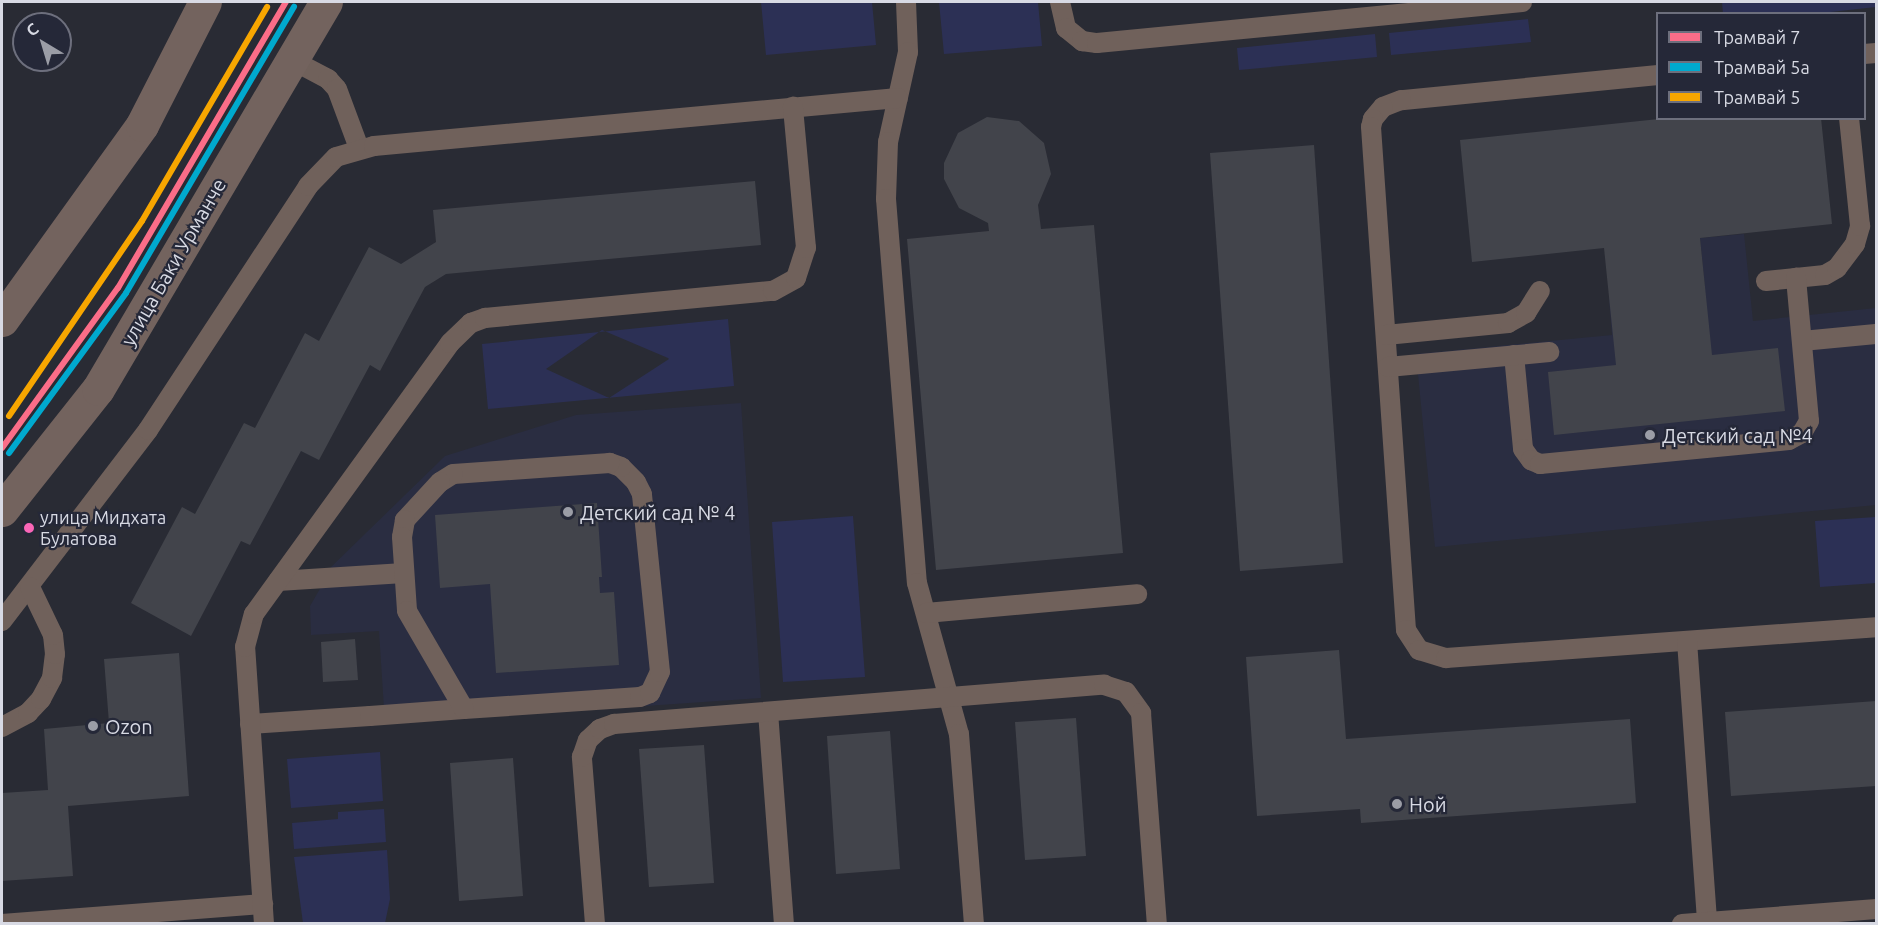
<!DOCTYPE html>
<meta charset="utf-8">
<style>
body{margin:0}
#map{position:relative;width:1878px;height:925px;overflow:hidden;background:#292b34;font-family:Ubuntu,sans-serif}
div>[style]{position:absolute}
.built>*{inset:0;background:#2a2d41}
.green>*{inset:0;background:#2c3055}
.building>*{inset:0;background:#42444b}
.service>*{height:20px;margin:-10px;padding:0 10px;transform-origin:10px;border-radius:10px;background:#70615b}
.secondary>*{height:33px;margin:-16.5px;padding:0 16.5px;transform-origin:16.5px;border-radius:16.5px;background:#73635e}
.tram-1>*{height:6px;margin:-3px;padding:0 3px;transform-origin:3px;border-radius:3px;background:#fb6d88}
.tram-2>*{height:6px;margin:-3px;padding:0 3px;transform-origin:3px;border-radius:3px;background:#00a9ce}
.tram-3>*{height:6px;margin:-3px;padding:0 3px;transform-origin:3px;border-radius:3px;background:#f7a600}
.dots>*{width:16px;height:16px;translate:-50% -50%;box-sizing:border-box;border:3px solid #252838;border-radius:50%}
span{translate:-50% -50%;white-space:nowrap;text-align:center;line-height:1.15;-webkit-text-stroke:4.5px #252838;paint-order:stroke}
.bus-label{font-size:18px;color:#d8dae4}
.left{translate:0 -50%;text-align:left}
.street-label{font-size:20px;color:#d8dae4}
.poi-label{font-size:20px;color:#d8dae4}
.frame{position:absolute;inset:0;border:3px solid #d8dae4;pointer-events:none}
.legend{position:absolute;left:1656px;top:12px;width:210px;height:108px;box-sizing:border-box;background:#252838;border:2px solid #6d6f7d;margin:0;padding:8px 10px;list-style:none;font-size:18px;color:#d8dae4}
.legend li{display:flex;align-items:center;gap:12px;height:30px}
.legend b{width:30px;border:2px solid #6d6f7d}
.north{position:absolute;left:12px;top:12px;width:60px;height:60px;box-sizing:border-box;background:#252838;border:2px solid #6d6f7d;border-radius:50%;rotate:322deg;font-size:16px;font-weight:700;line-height:24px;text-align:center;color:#d8dae4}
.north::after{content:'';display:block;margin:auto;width:21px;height:27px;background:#9b9da6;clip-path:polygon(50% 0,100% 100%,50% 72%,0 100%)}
</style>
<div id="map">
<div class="built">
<i style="clip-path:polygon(1744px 234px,1753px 321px,1876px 308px,1876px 505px,1435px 547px,1416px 354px,1612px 335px,1609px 298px,1705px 288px,1700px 238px)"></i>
<i style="clip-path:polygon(741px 403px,761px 698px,385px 724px,379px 631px,311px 635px,310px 606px,321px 587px,331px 586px,330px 568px,445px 456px,576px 415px)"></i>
</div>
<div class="green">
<i style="clip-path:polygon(761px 2px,872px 2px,876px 45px,766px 55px)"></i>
<i style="clip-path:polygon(939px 2px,1038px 2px,1042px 46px,944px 54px)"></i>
<i style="clip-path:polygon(1722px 2px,1876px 2px,1876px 7px,1812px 14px,1723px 14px)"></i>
<i style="clip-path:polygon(1528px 19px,1531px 42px,1391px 55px,1389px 33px)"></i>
<i style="clip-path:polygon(1375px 34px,1377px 57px,1239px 70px,1237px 48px)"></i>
<i style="clip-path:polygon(evenodd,728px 319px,734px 386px,488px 409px,482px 344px,728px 319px,602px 330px,668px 358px,669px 359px,609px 398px,546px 369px,602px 330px)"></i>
<i style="clip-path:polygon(853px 516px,865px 677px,783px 682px,772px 522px)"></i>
<i style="clip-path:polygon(1876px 517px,1876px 583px,1820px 587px,1815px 521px)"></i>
<i style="clip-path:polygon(380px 752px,383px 801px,291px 808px,287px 759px)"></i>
<i style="clip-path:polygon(384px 809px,386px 842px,294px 849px,292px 823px,338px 819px,338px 812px)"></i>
<i style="clip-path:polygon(387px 850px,390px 899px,385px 923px,303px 923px,294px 857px)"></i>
</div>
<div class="building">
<i style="clip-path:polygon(987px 117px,1019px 121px,1044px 143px,1051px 174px,1038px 205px,1041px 229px,1094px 225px,1123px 553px,936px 570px,907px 239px,989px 231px,988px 223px,959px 208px,944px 179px,944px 163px,958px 133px)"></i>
<i style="clip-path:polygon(1668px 118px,1821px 118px,1832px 224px,1700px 238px,1712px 355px,1778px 348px,1785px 411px,1554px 435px,1548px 372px,1616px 365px,1604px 248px,1472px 262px,1460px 140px)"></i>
<i style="clip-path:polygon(1314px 145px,1343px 563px,1240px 571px,1210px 153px)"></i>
<i style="clip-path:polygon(755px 181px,761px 245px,446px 274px,425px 287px,380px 371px,370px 365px,319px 460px,301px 451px,250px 545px,241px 541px,191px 636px,131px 603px,182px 507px,195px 514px,244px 423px,255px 428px,305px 333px,319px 341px,369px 247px,401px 264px,436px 242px,433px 210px)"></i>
<i style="clip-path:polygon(597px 503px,602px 577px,599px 577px,600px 593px,614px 592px,619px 665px,496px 673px,490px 584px,440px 588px,435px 515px)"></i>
<i style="clip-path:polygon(355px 639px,358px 680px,323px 682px,321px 642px)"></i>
<i style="clip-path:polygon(1339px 650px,1346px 739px,1630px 719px,1636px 803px,1361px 823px,1360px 809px,1257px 816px,1246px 657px)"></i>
<i style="clip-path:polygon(179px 653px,189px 796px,68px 806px,73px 876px,2px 881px,2px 793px,48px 790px,44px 729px,109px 723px,104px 659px)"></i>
<i style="clip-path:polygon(1876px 701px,1876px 786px,1731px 796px,1725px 712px)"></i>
<i style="clip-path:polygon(1076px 718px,1086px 856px,1025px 860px,1015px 722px)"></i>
<i style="clip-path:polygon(890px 731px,900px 869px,836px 874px,827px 736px)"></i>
<i style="clip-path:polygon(704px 745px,714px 883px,649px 887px,639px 749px)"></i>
<i style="clip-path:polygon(513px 758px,523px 896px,459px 901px,450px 763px)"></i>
</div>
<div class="service">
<i style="left:906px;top:2px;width:50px;rotate:87.7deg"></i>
<i style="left:908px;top:52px;width:92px;rotate:102.5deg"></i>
<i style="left:888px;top:142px;width:57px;rotate:92deg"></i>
<i style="left:886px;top:199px;width:385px;rotate:85.4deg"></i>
<i style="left:917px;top:583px;width:157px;rotate:74.5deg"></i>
<i style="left:959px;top:734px;width:190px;rotate:85.5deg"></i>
<i style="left:1060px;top:2px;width:27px;rotate:77deg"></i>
<i style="left:1066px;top:28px;width:21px;rotate:39deg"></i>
<i style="left:1082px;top:41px;width:15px;rotate:8deg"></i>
<i style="left:1097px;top:43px;width:427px;rotate:-5.5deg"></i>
<i style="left:1864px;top:54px;width:12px;rotate:-5deg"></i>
<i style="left:292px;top:60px;width:41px;rotate:27.8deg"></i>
<i style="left:328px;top:79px;width:13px;rotate:48deg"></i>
<i style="left:337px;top:89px;width:63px;rotate:69.6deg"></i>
<i style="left:1658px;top:75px;width:258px;rotate:174.4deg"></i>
<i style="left:1401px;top:100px;width:19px;rotate:159deg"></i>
<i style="left:1383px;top:107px;width:16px;rotate:130deg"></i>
<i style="left:1373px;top:119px;width:8px;rotate:104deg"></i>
<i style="left:1371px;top:127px;width:504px;rotate:86.02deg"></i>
<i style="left:1406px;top:630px;width:24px;rotate:57deg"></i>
<i style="left:1419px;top:650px;width:28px;rotate:17deg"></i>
<i style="left:1446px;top:658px;width:431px;rotate:-4.1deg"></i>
<i style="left:1766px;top:281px;width:59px;rotate:-5.8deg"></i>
<i style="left:1825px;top:275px;width:14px;rotate:-30deg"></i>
<i style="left:1837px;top:268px;width:30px;rotate:-53deg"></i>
<i style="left:1855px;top:244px;width:19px;rotate:-74deg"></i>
<i style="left:1860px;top:226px;width:109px;rotate:-95.8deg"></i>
<i style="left:1386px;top:335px;width:123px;rotate:-5.6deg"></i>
<i style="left:1508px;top:323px;width:21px;rotate:-29deg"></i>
<i style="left:1526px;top:313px;width:26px;rotate:-58deg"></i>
<i style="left:1802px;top:341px;width:74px;rotate:-5.4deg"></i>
<i style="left:1514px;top:355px;width:94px;rotate:84.5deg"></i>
<i style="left:1523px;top:449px;width:14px;rotate:54deg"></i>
<i style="left:1531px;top:460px;width:10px;rotate:24deg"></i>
<i style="left:1540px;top:464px;width:250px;rotate:-5.5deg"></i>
<i style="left:1789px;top:440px;width:15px;rotate:-28deg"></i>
<i style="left:1802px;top:433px;width:14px;rotate:-60deg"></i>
<i style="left:1809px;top:421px;width:144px;rotate:-95.2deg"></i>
<i style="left:1388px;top:367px;width:162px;rotate:-5.3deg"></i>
<i style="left:278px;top:581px;width:126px;rotate:-3.6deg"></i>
<i style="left:926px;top:613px;width:212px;rotate:-5.1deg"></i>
<i style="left:2px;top:621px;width:240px;rotate:-52.6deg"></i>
<i style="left:148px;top:430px;width:292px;rotate:-56.7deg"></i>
<i style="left:308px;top:186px;width:40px;rotate:-46deg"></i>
<i style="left:336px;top:157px;width:40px;rotate:-16deg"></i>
<i style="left:374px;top:146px;width:526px;rotate:-5.23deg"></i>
<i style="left:1687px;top:641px;width:282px;rotate:85.9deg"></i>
<i style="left:768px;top:712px;width:213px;rotate:85.7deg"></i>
<i style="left:250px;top:724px;width:120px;rotate:-3.8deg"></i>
<i style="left:370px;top:716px;width:94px;rotate:-4.3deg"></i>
<i style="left:464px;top:709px;width:176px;rotate:-3.9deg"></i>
<i style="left:640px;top:697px;width:11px;rotate:-22deg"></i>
<i style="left:650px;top:693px;width:23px;rotate:-65deg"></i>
<i style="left:660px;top:672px;width:179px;rotate:-95.8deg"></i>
<i style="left:642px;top:494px;width:13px;rotate:-117deg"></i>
<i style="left:636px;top:482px;width:21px;rotate:-135deg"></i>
<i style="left:621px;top:467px;width:12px;rotate:-160deg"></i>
<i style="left:610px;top:463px;width:157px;rotate:176deg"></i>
<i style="left:453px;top:474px;width:15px;rotate:148deg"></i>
<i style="left:440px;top:482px;width:52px;rotate:132.6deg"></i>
<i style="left:405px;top:520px;width:17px;rotate:100deg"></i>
<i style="left:402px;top:537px;width:74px;rotate:86.1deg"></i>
<i style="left:407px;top:611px;width:113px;rotate:59.8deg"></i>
<i style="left:2px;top:727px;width:30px;rotate:-28deg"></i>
<i style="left:28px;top:713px;width:19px;rotate:-47deg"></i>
<i style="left:41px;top:699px;width:24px;rotate:-62deg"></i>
<i style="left:52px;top:678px;width:24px;rotate:-83deg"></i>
<i style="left:55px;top:654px;width:19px;rotate:-96deg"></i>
<i style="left:53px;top:635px;width:53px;rotate:-115.6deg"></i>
<i style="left:2px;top:924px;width:262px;rotate:-4.4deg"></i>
<i style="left:264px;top:924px;width:278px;rotate:-93.9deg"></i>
<i style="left:245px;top:647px;width:34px;rotate:-75deg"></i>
<i style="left:254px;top:614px;width:334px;rotate:-54.1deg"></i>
<i style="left:450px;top:343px;width:29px;rotate:-44deg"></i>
<i style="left:471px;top:323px;width:15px;rotate:-20deg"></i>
<i style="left:485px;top:318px;width:289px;rotate:-5.4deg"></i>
<i style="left:773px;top:291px;width:26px;rotate:-29deg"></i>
<i style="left:796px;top:278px;width:32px;rotate:-72deg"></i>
<i style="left:806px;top:248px;width:142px;rotate:-95.3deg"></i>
<i style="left:595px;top:924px;width:168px;rotate:-94.5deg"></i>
<i style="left:582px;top:757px;width:18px;rotate:-71deg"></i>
<i style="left:588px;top:740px;width:16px;rotate:-43deg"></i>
<i style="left:600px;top:729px;width:15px;rotate:-20deg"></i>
<i style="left:614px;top:724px;width:492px;rotate:-4.6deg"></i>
<i style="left:1104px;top:685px;width:23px;rotate:18deg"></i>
<i style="left:1126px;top:692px;width:26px;rotate:54deg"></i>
<i style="left:1141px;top:713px;width:212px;rotate:85.7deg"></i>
<i style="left:1682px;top:924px;width:195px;rotate:-4.4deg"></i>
</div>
<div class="secondary">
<i style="left:2px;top:320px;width:240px;rotate:-54.3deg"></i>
<i style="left:142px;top:125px;width:138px;rotate:-62.9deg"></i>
<i style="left:2px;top:510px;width:154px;rotate:-51.6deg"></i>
<i style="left:98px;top:389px;width:449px;rotate:-59.5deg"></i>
</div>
<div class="tram-1">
<i style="left:2px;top:448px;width:198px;rotate:-54.1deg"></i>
<i style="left:118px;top:288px;width:332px;rotate:-59.6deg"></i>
</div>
<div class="tram-2">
<i style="left:9px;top:453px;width:198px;rotate:-53.8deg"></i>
<i style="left:126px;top:293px;width:332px;rotate:-59.6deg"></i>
</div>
<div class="tram-3">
<i style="left:9px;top:416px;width:236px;rotate:-55.7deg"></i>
<i style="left:142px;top:221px;width:248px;rotate:-59.7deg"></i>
</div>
<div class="dots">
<i style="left:1650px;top:435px;background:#9b9da6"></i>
<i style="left:568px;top:512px;background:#9b9da6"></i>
<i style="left:29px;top:528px;background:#fa66b7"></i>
<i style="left:93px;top:726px;background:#9b9da6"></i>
<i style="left:1397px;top:804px;background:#9b9da6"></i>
</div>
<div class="bus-label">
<span class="left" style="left:40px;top:528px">улица Мидхата<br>Булатова</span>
</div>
<div class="street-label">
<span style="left:173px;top:262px;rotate:-60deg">улица Баки Урманче</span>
</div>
<div class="poi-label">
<span class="left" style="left:1662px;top:435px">Детский сад №4</span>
<span class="left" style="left:580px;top:512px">Детский сад № 4</span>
<span class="left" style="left:105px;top:726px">Ozon</span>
<span class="left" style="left:1409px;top:804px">Ной</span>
</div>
<div class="frame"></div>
<ul class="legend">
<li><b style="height:8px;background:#fb6d88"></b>Трамвай 7</li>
<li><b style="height:8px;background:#00a9ce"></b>Трамвай 5а</li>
<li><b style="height:8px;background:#f7a600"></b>Трамвай 5</li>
</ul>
<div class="north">С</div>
</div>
